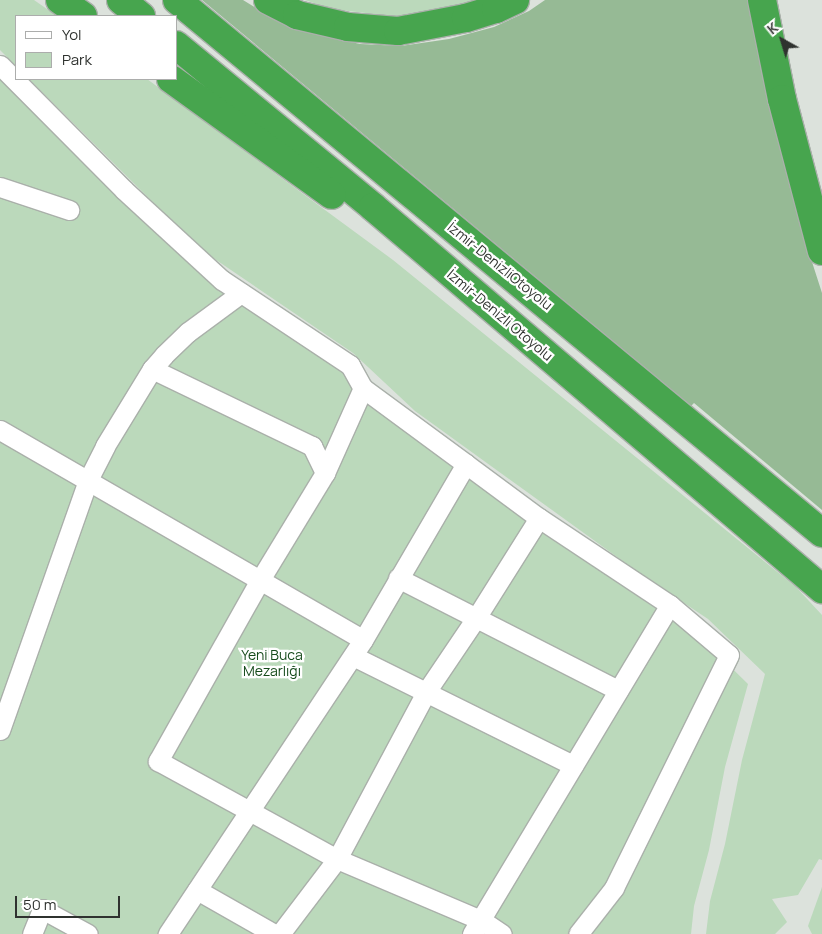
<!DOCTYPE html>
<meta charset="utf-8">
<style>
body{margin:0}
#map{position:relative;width:822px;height:934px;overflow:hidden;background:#dce2dc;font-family:Manrope,sans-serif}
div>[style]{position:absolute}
.green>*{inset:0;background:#bbd9bb}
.forest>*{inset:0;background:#96ba95}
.roads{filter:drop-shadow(1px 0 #aab0aa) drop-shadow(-1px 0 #aab0aa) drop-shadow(0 1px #aab0aa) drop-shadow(0 -1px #aab0aa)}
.minor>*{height:19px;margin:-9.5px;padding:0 9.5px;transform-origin:9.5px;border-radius:9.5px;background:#fff}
.highway>*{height:28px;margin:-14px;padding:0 14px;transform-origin:14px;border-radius:14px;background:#47a54e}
span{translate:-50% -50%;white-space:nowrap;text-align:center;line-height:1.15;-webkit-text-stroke:4.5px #fff;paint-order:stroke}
.street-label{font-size:14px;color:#2f322f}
.park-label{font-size:14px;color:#164b1b}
.legend{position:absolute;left:15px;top:15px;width:162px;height:65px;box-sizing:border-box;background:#fff;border:1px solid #acadac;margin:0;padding:6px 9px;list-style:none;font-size:15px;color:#2f322f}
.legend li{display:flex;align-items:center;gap:10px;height:25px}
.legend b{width:25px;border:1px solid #acadac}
.north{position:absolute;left:757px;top:15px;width:50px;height:50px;-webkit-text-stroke:4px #fff;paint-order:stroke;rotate:321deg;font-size:14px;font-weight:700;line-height:20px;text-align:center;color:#2f322f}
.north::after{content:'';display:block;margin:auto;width:18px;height:22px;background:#2f322f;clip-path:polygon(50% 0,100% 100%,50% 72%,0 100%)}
.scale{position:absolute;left:15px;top:896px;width:105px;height:22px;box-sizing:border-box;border:2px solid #2f322f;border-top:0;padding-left:6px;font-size:15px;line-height:18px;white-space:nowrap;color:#2f322f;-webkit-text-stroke:4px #fff;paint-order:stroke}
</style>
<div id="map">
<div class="green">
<i style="clip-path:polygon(0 0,34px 0,57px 16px,16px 16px,16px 66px,0 50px)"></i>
<i style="clip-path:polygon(305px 0,482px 0,429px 13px,392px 16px,331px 9px)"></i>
<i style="clip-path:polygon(0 73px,193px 265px,343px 367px,692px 629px,748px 684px,725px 767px,709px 850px,694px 906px,691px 934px,0 934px)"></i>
<i style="clip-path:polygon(29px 79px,147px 79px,393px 260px,796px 587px,822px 615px,822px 860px,819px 859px,798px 895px,772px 899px,787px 922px,775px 934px,706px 934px,710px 901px,725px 844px,742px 760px,765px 674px,708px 619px,642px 575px,415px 411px,353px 353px,200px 249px)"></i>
<i style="clip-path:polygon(822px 887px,822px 934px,812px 934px,808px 926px)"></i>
</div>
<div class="forest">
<i style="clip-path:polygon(202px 0,243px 0,269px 16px,314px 34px,360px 44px,401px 46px,449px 39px,494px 27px,529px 11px,545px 0,748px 0,780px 143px,804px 237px,822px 293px,822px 510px,694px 403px,691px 406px)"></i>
</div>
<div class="roads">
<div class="minor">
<i style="left:0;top:65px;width:176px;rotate:45.2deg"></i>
<i style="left:124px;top:190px;width:133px;rotate:42.6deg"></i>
<i style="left:222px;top:280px;width:154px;rotate:33.6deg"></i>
<i style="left:350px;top:365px;width:26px;rotate:61deg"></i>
<i style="left:363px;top:388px;width:93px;rotate:114.1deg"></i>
<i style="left:0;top:187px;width:73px;rotate:18.4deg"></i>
<i style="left:152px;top:369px;width:178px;rotate:25.7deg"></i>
<i style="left:312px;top:446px;width:30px;rotate:64deg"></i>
<i style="left:325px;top:473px;width:125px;rotate:121.3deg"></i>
<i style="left:260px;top:580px;width:208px;rotate:119.4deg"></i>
<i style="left:158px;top:761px;width:204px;rotate:28.7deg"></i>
<i style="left:337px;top:859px;width:156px;rotate:23deg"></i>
<i style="left:481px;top:920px;width:25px;rotate:34deg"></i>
<i style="left:0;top:430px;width:419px;rotate:30deg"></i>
<i style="left:363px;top:640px;width:353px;rotate:123.6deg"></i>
<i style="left:466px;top:464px;width:91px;rotate:36.5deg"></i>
<i style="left:539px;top:518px;width:157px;rotate:33.6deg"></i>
<i style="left:670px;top:605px;width:77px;rotate:40.3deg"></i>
<i style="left:729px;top:655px;width:260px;rotate:116.3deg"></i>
<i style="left:614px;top:888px;width:58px;rotate:128deg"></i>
<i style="left:398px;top:578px;width:247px;rotate:27deg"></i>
<i style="left:363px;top:640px;width:204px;rotate:-59.7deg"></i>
<i style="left:466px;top:464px;width:128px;rotate:-143.6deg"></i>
<i style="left:353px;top:656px;width:246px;rotate:26.4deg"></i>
<i style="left:0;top:730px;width:265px;rotate:-70.6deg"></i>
<i style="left:88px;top:480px;width:38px;rotate:-63deg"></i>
<i style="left:105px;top:446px;width:90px;rotate:-58.6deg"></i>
<i style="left:152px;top:369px;width:18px;rotate:-49deg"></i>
<i style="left:164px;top:355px;width:33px;rotate:-44deg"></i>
<i style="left:188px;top:332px;width:66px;rotate:-36.3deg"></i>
<i style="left:197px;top:890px;width:89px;rotate:29.7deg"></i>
<i style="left:32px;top:934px;width:27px;rotate:-68deg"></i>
<i style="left:42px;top:909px;width:52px;rotate:28.5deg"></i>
<i style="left:280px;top:934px;width:94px;rotate:-52.8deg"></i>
<i style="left:337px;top:859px;width:189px;rotate:-61.9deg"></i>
<i style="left:426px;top:692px;width:89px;rotate:-56deg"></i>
<i style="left:476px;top:618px;width:118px;rotate:-57.8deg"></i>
<i style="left:472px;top:934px;width:384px;rotate:-59deg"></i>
</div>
<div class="highway">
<i style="left:60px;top:0;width:28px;rotate:35deg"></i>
<i style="left:121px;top:0;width:26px;rotate:39deg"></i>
<i style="left:177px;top:0;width:837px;rotate:39.57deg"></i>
<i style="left:268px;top:0;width:33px;rotate:27deg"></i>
<i style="left:297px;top:15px;width:52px;rotate:13.2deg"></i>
<i style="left:348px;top:27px;width:50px;rotate:4.6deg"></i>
<i style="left:398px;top:31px;width:69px;rotate:-10.8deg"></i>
<i style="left:466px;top:18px;width:31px;rotate:-17deg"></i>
<i style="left:496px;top:9px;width:21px;rotate:-25deg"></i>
<i style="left:762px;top:0;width:101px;rotate:78.6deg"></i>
<i style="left:782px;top:99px;width:157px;rotate:75.3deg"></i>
<i style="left:176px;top:45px;width:255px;rotate:39.4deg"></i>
<i style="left:373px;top:207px;width:590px;rotate:40.39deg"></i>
<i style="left:171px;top:79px;width:198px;rotate:35.8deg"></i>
</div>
</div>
<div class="street-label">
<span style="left:500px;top:266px;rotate:39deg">İzmir-DenizliOtoyolu</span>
<span style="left:500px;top:315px;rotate:40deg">İzmir-Denizli Otoyolu</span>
</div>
<div class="park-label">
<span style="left:272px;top:663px">Yeni Buca<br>Mezarlığı</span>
</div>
<ul class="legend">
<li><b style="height:6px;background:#fff"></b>Yol</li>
<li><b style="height:14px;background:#bbd9bb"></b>Park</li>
</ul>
<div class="north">K</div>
<div class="scale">50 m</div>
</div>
